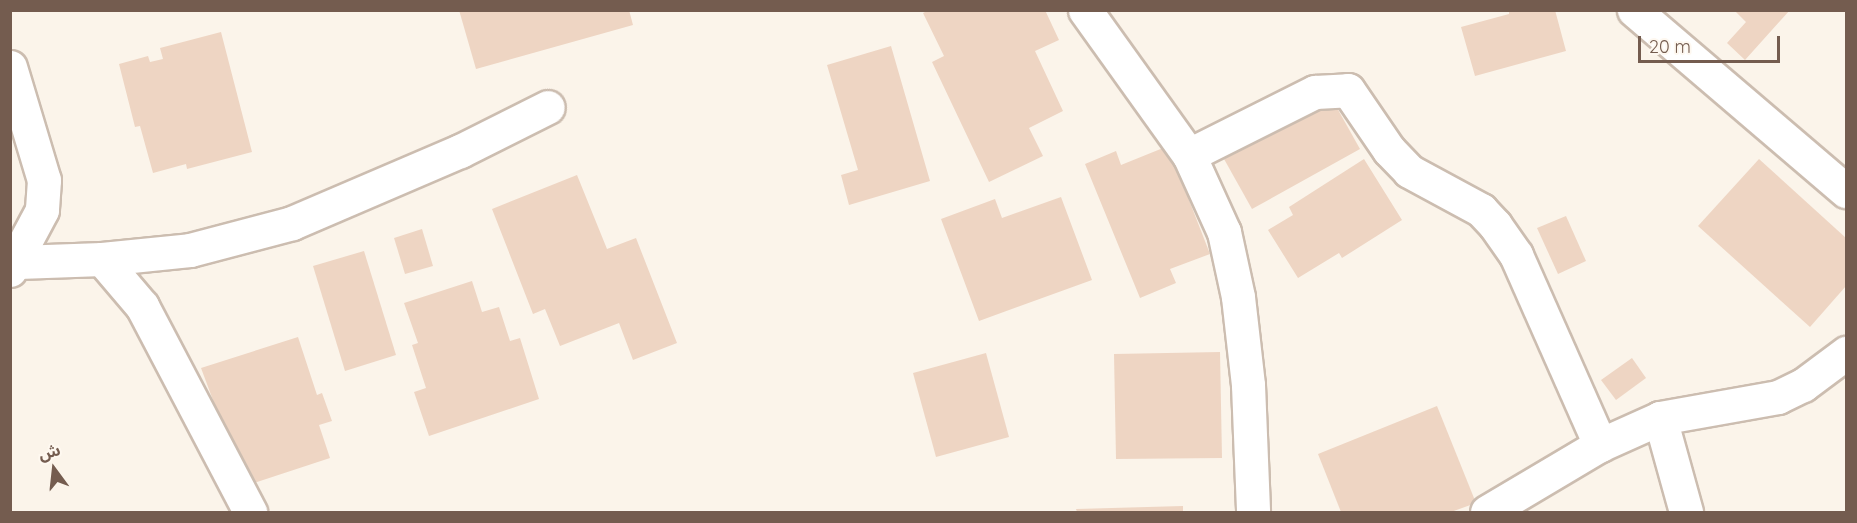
<!DOCTYPE html>
<meta charset="utf-8">
<style>
body{margin:0}
#map{position:relative;width:1857px;height:523px;overflow:hidden;background:#fbf4ea;font-family:Quicksand,"Noto Sans Arabic",sans-serif}
div>[style]{position:absolute}
.building>*{inset:0;background:#eed5c3}
.roads{filter:drop-shadow(2px 0 #ccbdb0) drop-shadow(-2px 0 #ccbdb0) drop-shadow(0 2px #ccbdb0) drop-shadow(0 -2px #ccbdb0)}
.minor>*{height:33px;margin:-16.5px;padding:0 16.5px;transform-origin:16.5px;border-radius:16.5px;background:#fff}
.secondary>*{height:33px;margin:-16.5px;padding:0 16.5px;transform-origin:16.5px;border-radius:16.5px;background:#fff}
span{translate:-50% -50%;white-space:nowrap;text-align:center;line-height:1.15;-webkit-text-stroke:4.5px #fef8f0;paint-order:stroke}
.frame{position:absolute;inset:0;border:12px solid #745c4f;pointer-events:none}
.north{position:absolute;left:24px;top:439px;width:60px;height:60px;-webkit-text-stroke:4px #fef8f0;paint-order:stroke;rotate:345deg;font-size:16px;font-weight:700;line-height:24px;text-align:center;color:#745c4f}
.north::after{content:'';display:block;margin:auto;width:21px;height:27px;background:#745c4f;clip-path:polygon(50% 0,100% 100%,50% 72%,0 100%)}
.scale{position:absolute;left:1638px;top:36px;width:142px;height:27px;box-sizing:border-box;border:3px solid #745c4f;border-top:0;padding-left:8px;font-size:18px;line-height:21px;white-space:nowrap;color:#745c4f;-webkit-text-stroke:4px #fef8f0;paint-order:stroke}
</style>
<div id="map">
<div class="building">
<i style="clip-path:polygon(459px 10px,629px 10px,633px 25px,476px 69px)"></i>
<i style="clip-path:polygon(929px 10px,1045px 10px,1059px 40px,1035px 51px,1063px 111px,1029px 128px,1043px 156px,989px 182px,932px 62px,944px 56px,923px 13px)"></i>
<i style="clip-path:polygon(1509px 10px,1555px 10px,1566px 51px,1475px 76px,1461px 27px,1509px 14px)"></i>
<i style="clip-path:polygon(1734px 10px,1790px 10px,1745px 60px,1727px 43px,1746px 22px)"></i>
<i style="clip-path:polygon(221px 32px,252px 152px,187px 169px,186px 164px,153px 173px,140px 126px,135px 127px,119px 64px,148px 56px,150px 62px,163px 59px,160px 48px)"></i>
<i style="clip-path:polygon(891px 46px,930px 181px,849px 205px,841px 175px,858px 170px,827px 65px)"></i>
<i style="clip-path:polygon(1332px 99px,1360px 149px,1252px 209px,1224px 159px)"></i>
<i style="clip-path:polygon(1168px 146px,1210px 254px,1170px 269px,1176px 283px,1140px 298px,1085px 164px,1116px 151px,1121px 165px)"></i>
<i style="clip-path:polygon(1364px 159px,1402px 220px,1342px 258px,1339px 253px,1298px 278px,1268px 230px,1293px 215px,1289px 207px)"></i>
<i style="clip-path:polygon(1759px 159px,1846px 238px,1846px 286px,1810px 327px,1698px 226px)"></i>
<i style="clip-path:polygon(577px 175px,607px 249px,636px 238px,677px 343px,633px 360px,619px 323px,560px 346px,545px 309px,533px 314px,492px 209px)"></i>
<i style="clip-path:polygon(1061px 197px,1092px 280px,979px 321px,941px 219px,995px 199px,1002px 218px)"></i>
<i style="clip-path:polygon(1566px 216px,1586px 261px,1558px 274px,1537px 228px)"></i>
<i style="clip-path:polygon(422px 229px,433px 266px,405px 274px,394px 238px)"></i>
<i style="clip-path:polygon(364px 251px,396px 355px,345px 371px,313px 266px)"></i>
<i style="clip-path:polygon(472px 281px,482px 312px,499px 307px,510px 341px,520px 338px,539px 399px,429px 436px,414px 392px,426px 388px,412px 345px,418px 343px,404px 303px)"></i>
<i style="clip-path:polygon(298px 337px,317px 395px,322px 393px,332px 421px,319px 425px,330px 458px,245px 486px,201px 368px)"></i>
<i style="clip-path:polygon(1220px 352px,1222px 458px,1116px 459px,1114px 354px)"></i>
<i style="clip-path:polygon(986px 353px,1009px 437px,936px 457px,913px 373px)"></i>
<i style="clip-path:polygon(1632px 358px,1646px 378px,1616px 400px,1601px 380px)"></i>
<i style="clip-path:polygon(1437px 406px,1476px 503px,1451px 512px,1341px 512px,1318px 454px)"></i>
<i style="clip-path:polygon(1183px 506px,1183px 512px,1077px 512px,1076px 509px)"></i>
</div>
<div class="roads">
<div class="minor">
<i style="left:1085px;top:10px;width:178px;rotate:54.4deg"></i>
<i style="left:1189px;top:155px;width:85px;rotate:65.6deg"></i>
<i style="left:1224px;top:232px;width:66px;rotate:77.8deg"></i>
<i style="left:1238px;top:297px;width:89px;rotate:83.5deg"></i>
<i style="left:1248px;top:385px;width:127px;rotate:87.7deg"></i>
<i style="left:1189px;top:155px;width:141px;rotate:-26.6deg"></i>
<i style="left:1315px;top:92px;width:33px;rotate:-3deg"></i>
<i style="left:1348px;top:90px;width:73px;rotate:55.7deg"></i>
<i style="left:1389px;top:150px;width:29px;rotate:46deg"></i>
<i style="left:1409px;top:171px;width:82px;rotate:28.4deg"></i>
<i style="left:1481px;top:210px;width:21px;rotate:47deg"></i>
<i style="left:1495px;top:225px;width:37px;rotate:55deg"></i>
<i style="left:1516px;top:255px;width:208px;rotate:66.1deg"></i>
<i style="left:102px;top:259px;width:62px;rotate:49.6deg"></i>
<i style="left:142px;top:306px;width:233px;rotate:62.3deg"></i>
<i style="left:18px;top:262px;width:84px;rotate:-2deg"></i>
<i style="left:102px;top:259px;width:88px;rotate:-5.8deg"></i>
<i style="left:190px;top:250px;width:106px;rotate:-14.8deg"></i>
<i style="left:292px;top:223px;width:183px;rotate:-23.2deg"></i>
<i style="left:460px;top:151px;width:98px;rotate:-26.6deg"></i>
<i style="left:1660px;top:418px;width:98px;rotate:74.5deg"></i>
<i style="left:1487px;top:512px;width:131px;rotate:-30.7deg"></i>
<i style="left:1600px;top:445px;width:66px;rotate:-24.2deg"></i>
<i style="left:1660px;top:418px;width:120px;rotate:-10.1deg"></i>
<i style="left:1778px;top:397px;width:28px;rotate:-26deg"></i>
<i style="left:1803px;top:385px;width:54px;rotate:-36.7deg"></i>
</div>
<div class="secondary">
<i style="left:1634px;top:10px;width:279px;rotate:40.5deg"></i>
<i style="left:10px;top:67px;width:118px;rotate:73.3deg"></i>
<i style="left:44px;top:180px;width:30px;rotate:94deg"></i>
<i style="left:42px;top:210px;width:68px;rotate:118.1deg"></i>
</div>
</div>
<div class="frame"></div>
<div class="north">ش</div>
<div class="scale">20 m</div>
</div>
